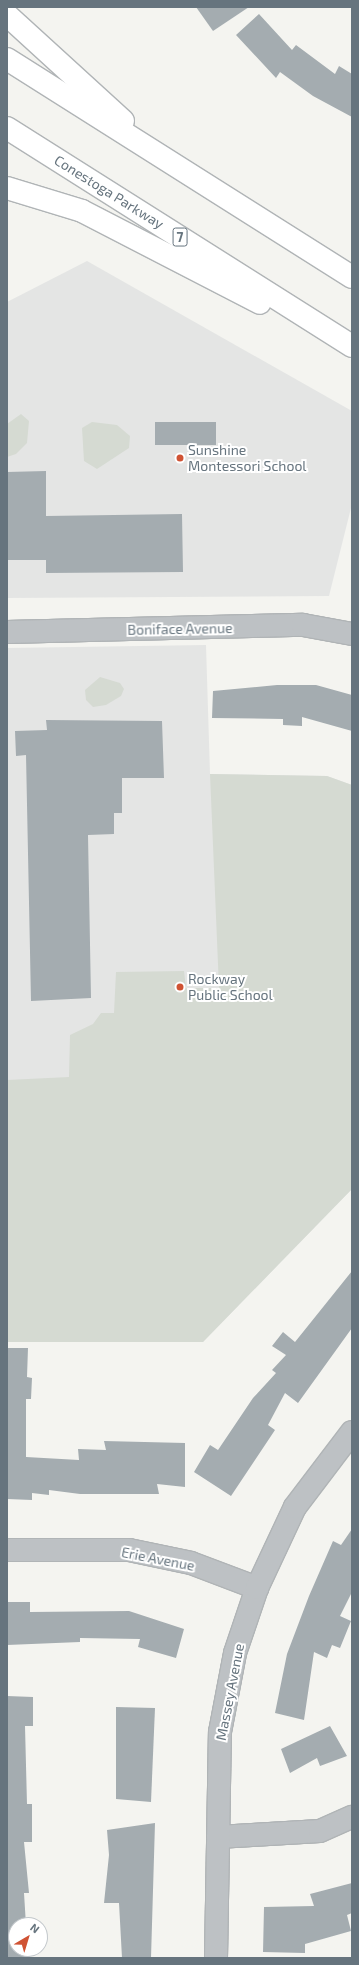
<!DOCTYPE html>
<style>
body{margin:0}
#map{position:relative;width:359px;height:1965px;overflow:hidden;background:#f4f4f0;font-family:"Exo 2",sans-serif}
div>[style]{position:absolute}
.built>*{inset:0;background:#e4e5e4}
.green>*{inset:0;background:#d5dad2}
.building>*{inset:0;background:#a4acb0}
.roads{filter:drop-shadow(1px 0 #b0b4b6) drop-shadow(-1px 0 #b0b4b6) drop-shadow(0 1px #b0b4b6) drop-shadow(0 -1px #b0b4b6)}
.minor>*{height:22px;margin:-11px;padding:0 11px;transform-origin:11px;border-radius:11px;background:#bdc1c4}
.highway>*{height:22px;margin:-11px;padding:0 11px;transform-origin:11px;border-radius:11px;background:#fff}
.dots>*{width:11px;height:11px;translate:-50% -50%;box-sizing:border-box;border:2px solid #fff;border-radius:50%}
span{translate:-50% -50%;white-space:nowrap;text-align:center;line-height:1.15;-webkit-text-stroke:4px #fff;paint-order:stroke}
.shield-label span{padding:1px 3px;background:#fff;border:1px solid;border-radius:3px;-webkit-text-stroke-width:0}
.shield-label{font-size:13px;color:#66747e;font-weight:700}
.street-label{font-size:14px;color:#66747e}
.poi-label{font-size:14px;color:#66747e}
.left{translate:0 -50%;text-align:left}
.frame{position:absolute;inset:0;border:8px solid #66747e;pointer-events:none}
.north{position:absolute;left:8px;top:1917px;width:40px;height:40px;box-sizing:border-box;background:#fff;border:1px solid #c2c7cb;border-radius:50%;rotate:38deg;font-size:11px;font-weight:700;line-height:16px;text-align:center;color:#66747e}
.north::after{content:'';display:block;margin:auto;width:14px;height:18px;background:#d05334;clip-path:polygon(50% 0,100% 100%,50% 72%,0 100%)}
</style>
<div id="map">
<div class="built">
<i style="clip-path:polygon(87px 261px,352px 411px,352px 504px,329px 596px,7px 598px,7px 302px)"></i>
<i style="clip-path:polygon(206px 645px,210px 774px,327px 776px,352px 785px,352px 1189px,203px 1342px,7px 1342px,7px 648px)"></i>
</div>
<div class="green">
<i style="clip-path:polygon(21px 414px,29px 421px,27px 443px,16px 454px,7px 457px,7px 424px)"></i>
<i style="clip-path:polygon(92px 422px,117px 425px,130px 436px,129px 448px,97px 469px,84px 461px,82px 428px)"></i>
<i style="clip-path:polygon(100px 677px,120px 683px,124px 689px,121px 696px,106px 705px,93px 707px,86px 700px,85px 690px)"></i>
<i style="clip-path:polygon(210px 774px,327px 776px,352px 785px,352px 1189px,203px 1342px,7px 1342px,7px 1080px,69px 1077px,70px 1035px,93px 1024px,101px 1013px,114px 1013px,116px 972px,184px 971px,186px 988px,219px 988px)"></i>
</div>
<div class="building">
<i style="clip-path:polygon(196px 7px,249px 7px,213px 31px)"></i>
<i style="clip-path:polygon(259px 14px,292px 50px,296px 45px,335px 74px,339px 66px,352px 74px,352px 117px,313px 96px,280px 72px,276px 78px,236px 35px)"></i>
<i style="clip-path:polygon(155px 422px,216px 422px,216px 445px,155px 445px)"></i>
<i style="clip-path:polygon(46px 471px,46px 516px,182px 514px,183px 572px,46px 573px,46px 560px,7px 560px,7px 472px)"></i>
<i style="clip-path:polygon(277px 685px,316px 685px,352px 695px,352px 731px,302px 717px,302px 726px,283px 725px,283px 719px,212px 718px,213px 691px)"></i>
<i style="clip-path:polygon(46px 720px,162px 721px,164px 778px,122px 778px,122px 813px,114px 813px,114px 834px,88px 835px,91px 998px,31px 1001px,26px 755px,16px 756px,15px 731px,47px 730px)"></i>
<i style="clip-path:polygon(352px 1271px,352px 1328px,298px 1403px,285px 1393px,268px 1425px,275px 1430px,231px 1496px,194px 1472px,210px 1445px,218px 1450px,253px 1398px,276px 1373px,272px 1370px,286px 1355px,272px 1346px,283px 1332px,295px 1342px)"></i>
<i style="clip-path:polygon(7px 1348px,28px 1348px,27px 1377px,32px 1378px,31px 1399px,26px 1399px,26px 1457px,79px 1460px,78px 1449px,106px 1450px,104px 1441px,185px 1443px,185px 1487px,157px 1484px,159px 1494px,80px 1494px,49px 1490px,49px 1495px,32px 1493px,32px 1500px,7px 1499px)"></i>
<i style="clip-path:polygon(352px 1529px,352px 1592px,340px 1616px,351px 1621px,340px 1648px,332px 1645px,327px 1658px,314px 1652px,304px 1720px,275px 1713px,287px 1654px,309px 1596px,333px 1541px,341px 1545px)"></i>
<i style="clip-path:polygon(7px 1602px,30px 1602px,30px 1612px,129px 1611px,184px 1629px,176px 1658px,138px 1647px,140px 1639px,80px 1638px,80px 1642px,7px 1645px)"></i>
<i style="clip-path:polygon(7px 1696px,33px 1697px,33px 1726px,25px 1726px,27px 1804px,32px 1804px,32px 1842px,24px 1842px,29px 1893px,24px 1893px,26px 1925px,16px 1925px,16px 1949px,27px 1949px,28px 1957px,7px 1958px)"></i>
<i style="clip-path:polygon(116px 1707px,155px 1708px,151px 1802px,116px 1799px)"></i>
<i style="clip-path:polygon(330px 1726px,347px 1756px,320px 1766px,317px 1758px,290px 1773px,281px 1749px)"></i>
<i style="clip-path:polygon(155px 1823px,151px 1958px,122px 1958px,119px 1903px,104px 1903px,109px 1855px,107px 1830px)"></i>
<i style="clip-path:polygon(352px 1883px,352px 1913px,347px 1915px,351px 1931px,305px 1944px,305px 1953px,263px 1952px,264px 1907px,314px 1906px,310px 1894px)"></i>
</div>
<div class="roads">
<div class="minor">
<i style="left:7px;top:632px;width:296px;rotate:-1.4deg"></i>
<i style="left:303px;top:625px;width:50px;rotate:10.4deg"></i>
<i style="left:7px;top:1550px;width:122px"></i>
<i style="left:129px;top:1550px;width:63px;rotate:11.8deg"></i>
<i style="left:191px;top:1563px;width:71px;rotate:20.7deg"></i>
<i style="left:218px;top:1837px;width:102px;rotate:-3.4deg"></i>
<i style="left:320px;top:1831px;width:35px;rotate:-24deg"></i>
<i style="left:216px;top:1958px;width:226px;rotate:-89deg"></i>
<i style="left:220px;top:1732px;width:80px;rotate:-79.2deg"></i>
<i style="left:235px;top:1653px;width:69px;rotate:-71.3deg"></i>
<i style="left:257px;top:1588px;width:89px;rotate:-64.9deg"></i>
<i style="left:295px;top:1507px;width:94px;rotate:-52.8deg"></i>
</div>
<div class="highway">
<i style="left:7px;top:15px;width:157px;rotate:42.4deg"></i>
<i style="left:7px;top:59px;width:408px;rotate:32.3deg"></i>
<i style="left:7px;top:128px;width:408px;rotate:32.3deg"></i>
<i style="left:7px;top:188px;width:78px;rotate:17deg"></i>
<i style="left:82px;top:211px;width:200px;rotate:27.3deg"></i>
</div>
</div>
<div class="dots">
<i style="left:180px;top:458px;background:#d05334"></i>
<i style="left:180px;top:987px;background:#d05334"></i>
</div>
<div class="shield-label">
<span style="left:180px;top:237px">7</span>
</div>
<div class="street-label">
<span style="left:109px;top:192px;rotate:32deg">Conestoga Parkway</span>
<span style="left:180px;top:629px;rotate:-1deg">Boniface Avenue</span>
<span style="left:158px;top:1559px;rotate:11deg">Erie Avenue</span>
<span style="left:230px;top:1692px;rotate:-79deg">Massey Avenue</span>
</div>
<div class="poi-label">
<span class="left" style="left:188px;top:458px">Sunshine<br>Montessori School</span>
<span class="left" style="left:188px;top:987px">Rockway<br>Public School</span>
</div>
<div class="frame"></div>
<div class="north">N</div>
</div>
